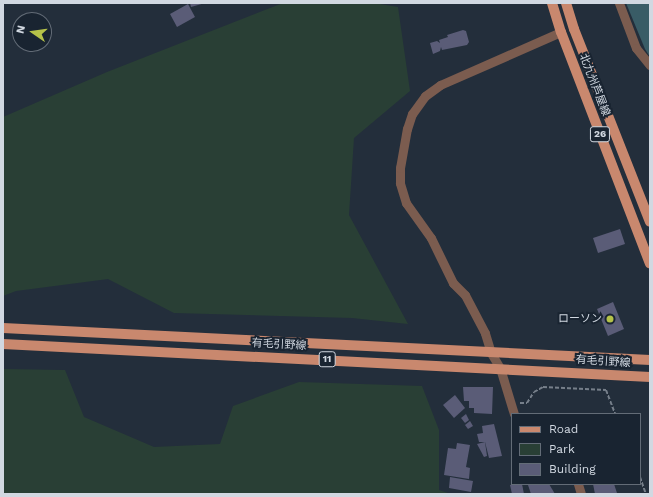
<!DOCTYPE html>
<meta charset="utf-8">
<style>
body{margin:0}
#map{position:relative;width:653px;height:497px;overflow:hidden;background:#232e3b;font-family:"Work Sans","Noto Sans JP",sans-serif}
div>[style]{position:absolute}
.green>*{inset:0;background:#293f35}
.water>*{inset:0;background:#395c66}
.building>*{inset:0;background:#5a5c77}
.path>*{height:2px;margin-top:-1px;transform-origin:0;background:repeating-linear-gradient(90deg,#767f8a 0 4px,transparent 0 6px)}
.street>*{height:9px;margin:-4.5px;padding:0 4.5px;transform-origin:4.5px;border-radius:4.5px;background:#7b5c4f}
.primary>*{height:10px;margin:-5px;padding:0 5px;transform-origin:5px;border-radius:5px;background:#c9886e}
.dots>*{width:11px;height:11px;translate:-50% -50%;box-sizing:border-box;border:2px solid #192431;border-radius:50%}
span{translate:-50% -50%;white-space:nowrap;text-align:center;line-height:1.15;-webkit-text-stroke:4px #192431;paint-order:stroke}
.shield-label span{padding:1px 3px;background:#192431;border:1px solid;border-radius:3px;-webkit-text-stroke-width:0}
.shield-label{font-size:10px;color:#d1d8e1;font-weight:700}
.street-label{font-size:11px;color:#d1d8e1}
.poi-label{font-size:11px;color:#d1d8e1}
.right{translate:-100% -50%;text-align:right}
.frame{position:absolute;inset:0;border:4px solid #d1d8e1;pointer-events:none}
.legend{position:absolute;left:511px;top:413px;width:130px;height:72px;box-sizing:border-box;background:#192431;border:1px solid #636c77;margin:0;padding:5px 7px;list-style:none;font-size:12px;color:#d1d8e1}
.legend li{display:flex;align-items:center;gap:8px;height:20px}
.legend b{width:20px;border:1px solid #636c77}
.north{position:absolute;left:12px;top:12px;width:40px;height:40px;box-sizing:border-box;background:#192431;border:1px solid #636c77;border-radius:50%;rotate:283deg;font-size:11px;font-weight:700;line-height:16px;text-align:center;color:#d1d8e1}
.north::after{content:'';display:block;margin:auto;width:14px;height:18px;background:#b5c249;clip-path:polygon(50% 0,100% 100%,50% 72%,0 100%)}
</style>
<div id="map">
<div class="green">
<i style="clip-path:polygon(283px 3px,374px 3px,398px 7px,410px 91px,354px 138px,349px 215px,408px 324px,352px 318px,174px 313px,108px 279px,16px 291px,3px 296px,3px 117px,107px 72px)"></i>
<i style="clip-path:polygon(3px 369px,65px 370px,84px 417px,154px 447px,220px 444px,233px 406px,299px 382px,422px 386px,439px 430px,439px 490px,451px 494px,3px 494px)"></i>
</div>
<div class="water">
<i style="clip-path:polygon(626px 3px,650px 3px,650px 57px,645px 49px)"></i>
</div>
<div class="building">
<i style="clip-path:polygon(190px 3px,205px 3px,191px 7px)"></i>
<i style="clip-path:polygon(188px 4px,195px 17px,177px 27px,170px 14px)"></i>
<i style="clip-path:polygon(463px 30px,466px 31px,469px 42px,467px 45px,442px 50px,441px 47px,440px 51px,433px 54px,430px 43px,437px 41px,440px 43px,439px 40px,448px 37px,447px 35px)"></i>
<i style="clip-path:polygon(620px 229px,625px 244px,598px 253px,593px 238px)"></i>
<i style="clip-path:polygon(613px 302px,624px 329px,608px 336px,597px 309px)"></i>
<i style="clip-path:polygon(463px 387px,493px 387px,492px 414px,474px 413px,474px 408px,469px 408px,469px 401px,464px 401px)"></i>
<i style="clip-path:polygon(455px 395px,465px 408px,454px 418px,443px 405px)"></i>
<i style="clip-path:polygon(466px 414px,469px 420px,465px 423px,461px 418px)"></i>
<i style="clip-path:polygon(470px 421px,473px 426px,468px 429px,465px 425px)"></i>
<i style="clip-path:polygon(494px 424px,502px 456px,489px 458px,485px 442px,479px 442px,477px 434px,483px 433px,482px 426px)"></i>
<i style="clip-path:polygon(485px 442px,487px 456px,484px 457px,477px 444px)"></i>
<i style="clip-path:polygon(457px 443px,470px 445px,466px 467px,470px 468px,469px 479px,444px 475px,448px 448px,456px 449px)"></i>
<i style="clip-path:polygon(450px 477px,473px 481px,471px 492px,449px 488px)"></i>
<i style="clip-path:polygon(516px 484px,522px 484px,524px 494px,512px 494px,510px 485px)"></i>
<i style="clip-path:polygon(549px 484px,555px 494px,531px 494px,528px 485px)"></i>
<i style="clip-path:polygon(593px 484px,614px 484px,617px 493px,595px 494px)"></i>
</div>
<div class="path">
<i style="left:520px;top:403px;width:7px"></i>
<i style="left:527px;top:403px;width:13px;rotate:-58deg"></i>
<i style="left:534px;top:392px;width:10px;rotate:-29deg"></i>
<i style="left:543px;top:387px;width:63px;rotate:2.7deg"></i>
<i style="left:606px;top:390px;width:26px;rotate:69deg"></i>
<i style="left:640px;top:477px;width:18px;rotate:71deg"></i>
</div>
<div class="street">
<i style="left:619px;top:3px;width:48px;rotate:69.3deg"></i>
<i style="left:636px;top:48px;width:22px;rotate:51deg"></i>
<i style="left:514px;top:414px;width:48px;rotate:-106.9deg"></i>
<i style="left:500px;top:368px;width:17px;rotate:-121deg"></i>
<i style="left:491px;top:353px;width:21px;rotate:-107deg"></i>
<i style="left:485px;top:333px;width:43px;rotate:-117.8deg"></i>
<i style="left:465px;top:295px;width:17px;rotate:-135deg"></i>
<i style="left:453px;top:283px;width:50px;rotate:-116.1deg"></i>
<i style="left:431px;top:238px;width:43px;rotate:-125.5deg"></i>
<i style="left:406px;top:203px;width:21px;rotate:-107deg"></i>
<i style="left:400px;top:183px;width:15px;rotate:-90deg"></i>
<i style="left:400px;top:168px;width:40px;rotate:-80deg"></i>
<i style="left:407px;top:129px;width:16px;rotate:-72deg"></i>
<i style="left:412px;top:114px;width:22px;rotate:-54deg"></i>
<i style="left:425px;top:96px;width:19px;rotate:-36deg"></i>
<i style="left:440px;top:85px;width:132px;rotate:-23.7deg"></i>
<i style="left:578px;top:484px;width:10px;rotate:73deg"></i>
</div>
<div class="primary">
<i style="left:552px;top:3px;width:30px;rotate:73deg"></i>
<i style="left:561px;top:32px;width:248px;rotate:69deg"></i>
<i style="left:566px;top:3px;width:27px;rotate:73deg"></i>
<i style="left:574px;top:29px;width:207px;rotate:68.5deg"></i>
<i style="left:3px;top:328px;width:648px;rotate:2.83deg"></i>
<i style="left:3px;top:344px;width:648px;rotate:2.92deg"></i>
</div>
<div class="dots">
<i style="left:610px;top:319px;background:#b5c249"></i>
</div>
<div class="shield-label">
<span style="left:600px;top:134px">26</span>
<span style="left:327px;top:359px">11</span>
</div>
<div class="street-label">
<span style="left:594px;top:85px;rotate:69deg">北九州芦屋線</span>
<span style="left:279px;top:345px;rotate:3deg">有毛引野線</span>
<span style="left:603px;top:362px;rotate:4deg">有毛引野線</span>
</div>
<div class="poi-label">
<span class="right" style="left:602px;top:319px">ローソン</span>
</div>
<div class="frame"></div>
<ul class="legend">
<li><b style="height:5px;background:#c9886e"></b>Road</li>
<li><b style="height:11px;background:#293f35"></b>Park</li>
<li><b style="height:11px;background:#5a5c77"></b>Building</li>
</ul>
<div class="north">N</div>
</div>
